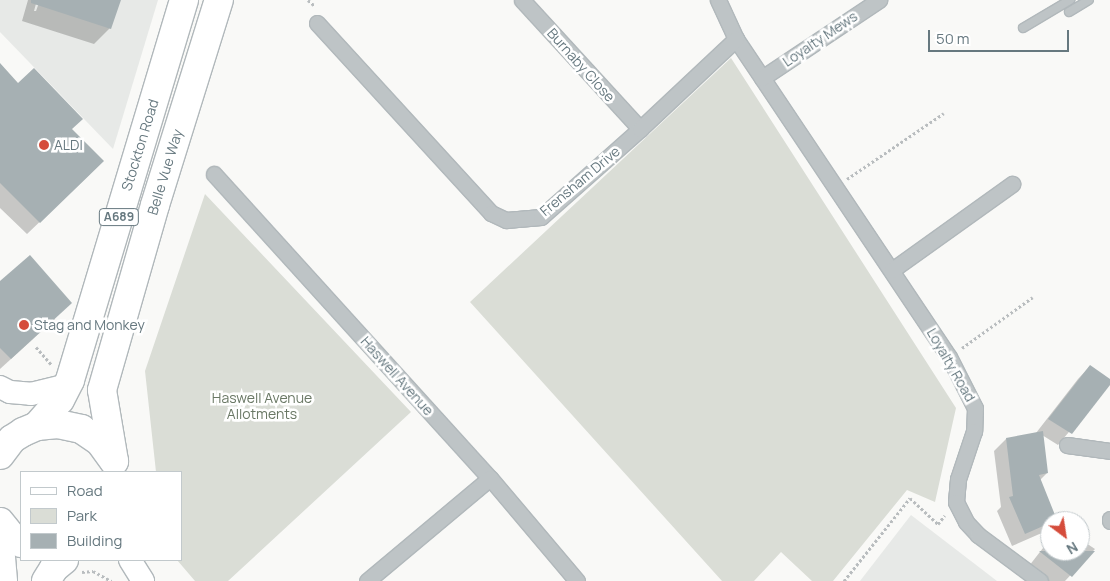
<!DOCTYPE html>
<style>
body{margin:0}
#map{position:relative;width:1110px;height:581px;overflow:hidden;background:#f9f9f7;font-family:Manrope,sans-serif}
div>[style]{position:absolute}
.built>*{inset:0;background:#e7e9e7}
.green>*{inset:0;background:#daddd6}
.shadow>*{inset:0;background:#0003}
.building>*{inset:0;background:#a6b0b3}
.path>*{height:3px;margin-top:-1.5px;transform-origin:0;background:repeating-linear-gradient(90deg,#b9bdbf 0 2.5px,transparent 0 5px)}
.roads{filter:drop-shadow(1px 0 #b1b8bb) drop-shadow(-1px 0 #b1b8bb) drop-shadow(0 1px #b1b8bb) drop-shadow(0 -1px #b1b8bb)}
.lane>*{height:8px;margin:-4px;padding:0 4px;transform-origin:4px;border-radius:4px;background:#bec4c6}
.street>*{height:15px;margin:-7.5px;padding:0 7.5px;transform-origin:7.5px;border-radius:7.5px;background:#bec4c6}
.secondary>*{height:22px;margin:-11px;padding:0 11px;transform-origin:11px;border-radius:11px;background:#fff}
.highway>*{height:28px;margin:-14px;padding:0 14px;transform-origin:14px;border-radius:14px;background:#fff}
.dots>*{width:14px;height:14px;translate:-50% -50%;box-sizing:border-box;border:2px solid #fff;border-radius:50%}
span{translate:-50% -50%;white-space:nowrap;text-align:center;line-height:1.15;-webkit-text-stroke:5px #fff;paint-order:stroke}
.shield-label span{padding:1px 4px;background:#fff;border:1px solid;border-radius:4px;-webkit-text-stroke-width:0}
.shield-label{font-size:12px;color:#66787f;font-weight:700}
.street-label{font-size:14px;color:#66787f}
.poi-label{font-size:14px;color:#66787f}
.left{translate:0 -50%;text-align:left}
.park-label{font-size:14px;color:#6a7865}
.legend{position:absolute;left:20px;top:471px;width:162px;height:90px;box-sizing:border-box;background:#fff;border:1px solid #c2c9cc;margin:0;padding:6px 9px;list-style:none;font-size:15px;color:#66787f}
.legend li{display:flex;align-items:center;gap:10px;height:25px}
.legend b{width:25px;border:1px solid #c2c9cc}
.north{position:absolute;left:1040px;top:511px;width:50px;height:50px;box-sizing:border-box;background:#fff;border:1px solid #c2c9cc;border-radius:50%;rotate:149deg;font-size:14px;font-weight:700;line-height:20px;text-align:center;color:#66787f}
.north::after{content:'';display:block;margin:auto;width:18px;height:22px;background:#d54c3b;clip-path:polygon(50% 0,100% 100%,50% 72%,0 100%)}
.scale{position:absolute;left:928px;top:30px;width:141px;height:22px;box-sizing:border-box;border:2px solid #66787f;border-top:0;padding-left:6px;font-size:15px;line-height:18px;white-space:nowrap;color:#66787f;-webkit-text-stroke:4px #fff;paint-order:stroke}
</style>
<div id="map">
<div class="built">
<i style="clip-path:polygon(0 0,158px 0,113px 149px,0 32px)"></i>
<i style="clip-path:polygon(911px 515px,997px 581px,860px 581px)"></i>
</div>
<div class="green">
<i style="clip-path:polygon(731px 58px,956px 408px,935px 502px,907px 490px,833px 581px,812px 581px,781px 552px,754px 581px,722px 581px,470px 302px)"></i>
<i style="clip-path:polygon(205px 194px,411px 412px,228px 581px,195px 581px,177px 560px,181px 560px,181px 472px,156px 472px,145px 371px)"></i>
</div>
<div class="shadow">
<i style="clip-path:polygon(28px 0,37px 0,34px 11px,36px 11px,40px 0,120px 0,110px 28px,94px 44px,22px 21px)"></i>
<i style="clip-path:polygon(0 65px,18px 85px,70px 130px,90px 174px,27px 234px,0 208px)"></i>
<i style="clip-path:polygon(0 283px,55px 319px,0 369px)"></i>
<i style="clip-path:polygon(1090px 366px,1110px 380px,1110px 383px,1058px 445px,1042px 435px,1047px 473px,1040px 480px,1056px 520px,1050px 521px,1050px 525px,1044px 532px,1012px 546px,997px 511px,1001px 507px,994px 451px,1006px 439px,1036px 433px,1078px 379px)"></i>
<i style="clip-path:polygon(1050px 539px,1050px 551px,1080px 551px,1080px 539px,1095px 549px,1065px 581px,1049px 581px,1029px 566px)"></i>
</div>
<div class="building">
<i style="clip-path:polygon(31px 0,121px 0,111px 29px,31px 3px)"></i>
<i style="clip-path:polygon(0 63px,18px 83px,34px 68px,83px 119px,72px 129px,104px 161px,40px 223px,0 183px)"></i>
<i style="clip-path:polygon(30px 255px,72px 303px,11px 359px,0 348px,0 281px)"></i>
<i style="clip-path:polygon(1090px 365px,1110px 379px,1110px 385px,1072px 434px,1048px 419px)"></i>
<i style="clip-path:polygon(1043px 431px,1048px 473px,1039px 475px,1057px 520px,1050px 521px,1050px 523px,1025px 534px,1009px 497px,1013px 496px,1006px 438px)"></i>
<i style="clip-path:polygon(1039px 551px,1095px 551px,1072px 577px)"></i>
</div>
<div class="path">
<i style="left:308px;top:0;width:9px;rotate:41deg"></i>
<i style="left:847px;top:179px;width:117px;rotate:-34.2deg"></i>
<i style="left:36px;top:347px;width:23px;rotate:49deg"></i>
<i style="left:962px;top:348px;width:87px;rotate:-35.7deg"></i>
<i style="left:82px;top:572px;width:11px;rotate:-5deg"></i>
<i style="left:93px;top:571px;width:21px;rotate:29deg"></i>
<i style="left:844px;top:581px;width:106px;rotate:-51.5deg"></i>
<i style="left:910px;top:498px;width:38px;rotate:43deg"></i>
<i style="left:938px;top:524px;width:11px;rotate:-52deg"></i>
</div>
<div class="roads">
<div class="lane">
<i style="left:1069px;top:12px;width:23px;rotate:-31deg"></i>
<i style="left:1023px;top:28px;width:55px;rotate:-30.8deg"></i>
</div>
<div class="street">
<i style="left:522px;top:0;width:175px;rotate:47.5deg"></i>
<i style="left:718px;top:0;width:43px;rotate:65.2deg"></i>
<i style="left:736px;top:39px;width:383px;rotate:56.2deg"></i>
<i style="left:949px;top:357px;width:57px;rotate:63deg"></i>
<i style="left:975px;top:408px;width:23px;rotate:92deg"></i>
<i style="left:974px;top:431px;width:51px;rotate:108.4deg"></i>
<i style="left:958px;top:479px;width:23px;rotate:95deg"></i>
<i style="left:956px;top:502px;width:22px;rotate:63deg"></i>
<i style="left:966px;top:522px;width:18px;rotate:47deg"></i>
<i style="left:978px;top:535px;width:77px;rotate:36.6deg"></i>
<i style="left:317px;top:23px;width:258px;rotate:47.5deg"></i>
<i style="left:491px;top:213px;width:17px;rotate:25deg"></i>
<i style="left:506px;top:220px;width:35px;rotate:-5deg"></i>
<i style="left:541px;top:217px;width:132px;rotate:-41.6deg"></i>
<i style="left:640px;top:129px;width:132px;rotate:-43.2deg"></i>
<i style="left:762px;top:78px;width:141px;rotate:-33.7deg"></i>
<i style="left:214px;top:174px;width:411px;rotate:47.8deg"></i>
<i style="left:490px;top:478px;width:135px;rotate:49.8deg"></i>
<i style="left:892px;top:270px;width:148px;rotate:-35.6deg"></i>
<i style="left:1067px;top:445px;width:43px;rotate:7.9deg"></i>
<i style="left:1110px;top:521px;width:2px;rotate:-90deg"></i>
<i style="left:367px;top:581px;width:160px;rotate:-39.9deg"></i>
</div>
<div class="secondary">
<i style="left:0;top:387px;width:11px;rotate:27deg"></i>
<i style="left:10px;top:392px;width:21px;rotate:5deg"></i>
<i style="left:31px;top:394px;width:38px;rotate:-14deg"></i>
<i style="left:130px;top:560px;width:25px;rotate:58deg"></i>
</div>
<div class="highway">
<i style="left:37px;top:426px;width:35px;rotate:-49deg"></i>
<i style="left:60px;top:400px;width:22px;rotate:-63deg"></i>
<i style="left:70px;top:380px;width:397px;rotate:-73.3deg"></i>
<i style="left:0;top:455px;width:20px;rotate:-53deg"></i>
<i style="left:12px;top:439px;width:13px;rotate:-32deg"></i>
<i style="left:23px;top:432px;width:15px;rotate:-23deg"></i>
<i style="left:37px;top:426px;width:21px;rotate:-5deg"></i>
<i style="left:58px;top:424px;width:24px;rotate:12deg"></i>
<i style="left:81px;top:429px;width:23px;rotate:34deg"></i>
<i style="left:100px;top:442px;width:24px;rotate:54deg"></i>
<i style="left:114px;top:461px;width:72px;rotate:-99.6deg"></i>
<i style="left:102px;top:390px;width:192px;rotate:-74deg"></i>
<i style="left:155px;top:205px;width:215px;rotate:-72.7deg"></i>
<i style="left:0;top:522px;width:19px;rotate:51deg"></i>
<i style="left:12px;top:537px;width:11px;rotate:34deg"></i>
<i style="left:0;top:546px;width:35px;rotate:85deg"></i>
<i style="left:46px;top:581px;width:15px;rotate:-58deg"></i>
<i style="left:54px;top:568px;width:13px;rotate:-39deg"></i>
</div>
</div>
<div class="dots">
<i style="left:44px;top:145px;background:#d54c3b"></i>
<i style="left:24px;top:325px;background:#d54c3b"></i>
</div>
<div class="shield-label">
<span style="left:119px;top:217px">A689</span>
</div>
<div class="street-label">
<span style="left:820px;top:39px;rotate:-34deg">Loyalty Mews</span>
<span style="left:581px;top:65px;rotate:48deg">Burnaby Close</span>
<span style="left:140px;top:145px;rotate:-73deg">Stockton Road</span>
<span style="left:165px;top:172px;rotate:-73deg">Belle Vue Way</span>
<span style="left:580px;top:181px;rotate:-40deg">Frensham Drive</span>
<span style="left:951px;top:365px;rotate:60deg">Loyalty Road</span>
<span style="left:397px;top:376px;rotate:48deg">Haswell Avenue</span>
</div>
<div class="poi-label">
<span class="left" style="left:54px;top:145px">ALDI</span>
<span class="left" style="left:34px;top:325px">Stag and Monkey</span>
</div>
<div class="park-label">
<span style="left:262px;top:406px">Haswell Avenue<br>Allotments</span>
</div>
<ul class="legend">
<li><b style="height:6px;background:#fff"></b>Road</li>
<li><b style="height:14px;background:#daddd6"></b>Park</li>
<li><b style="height:14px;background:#a6b0b3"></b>Building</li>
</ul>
<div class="north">N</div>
<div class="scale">50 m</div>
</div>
